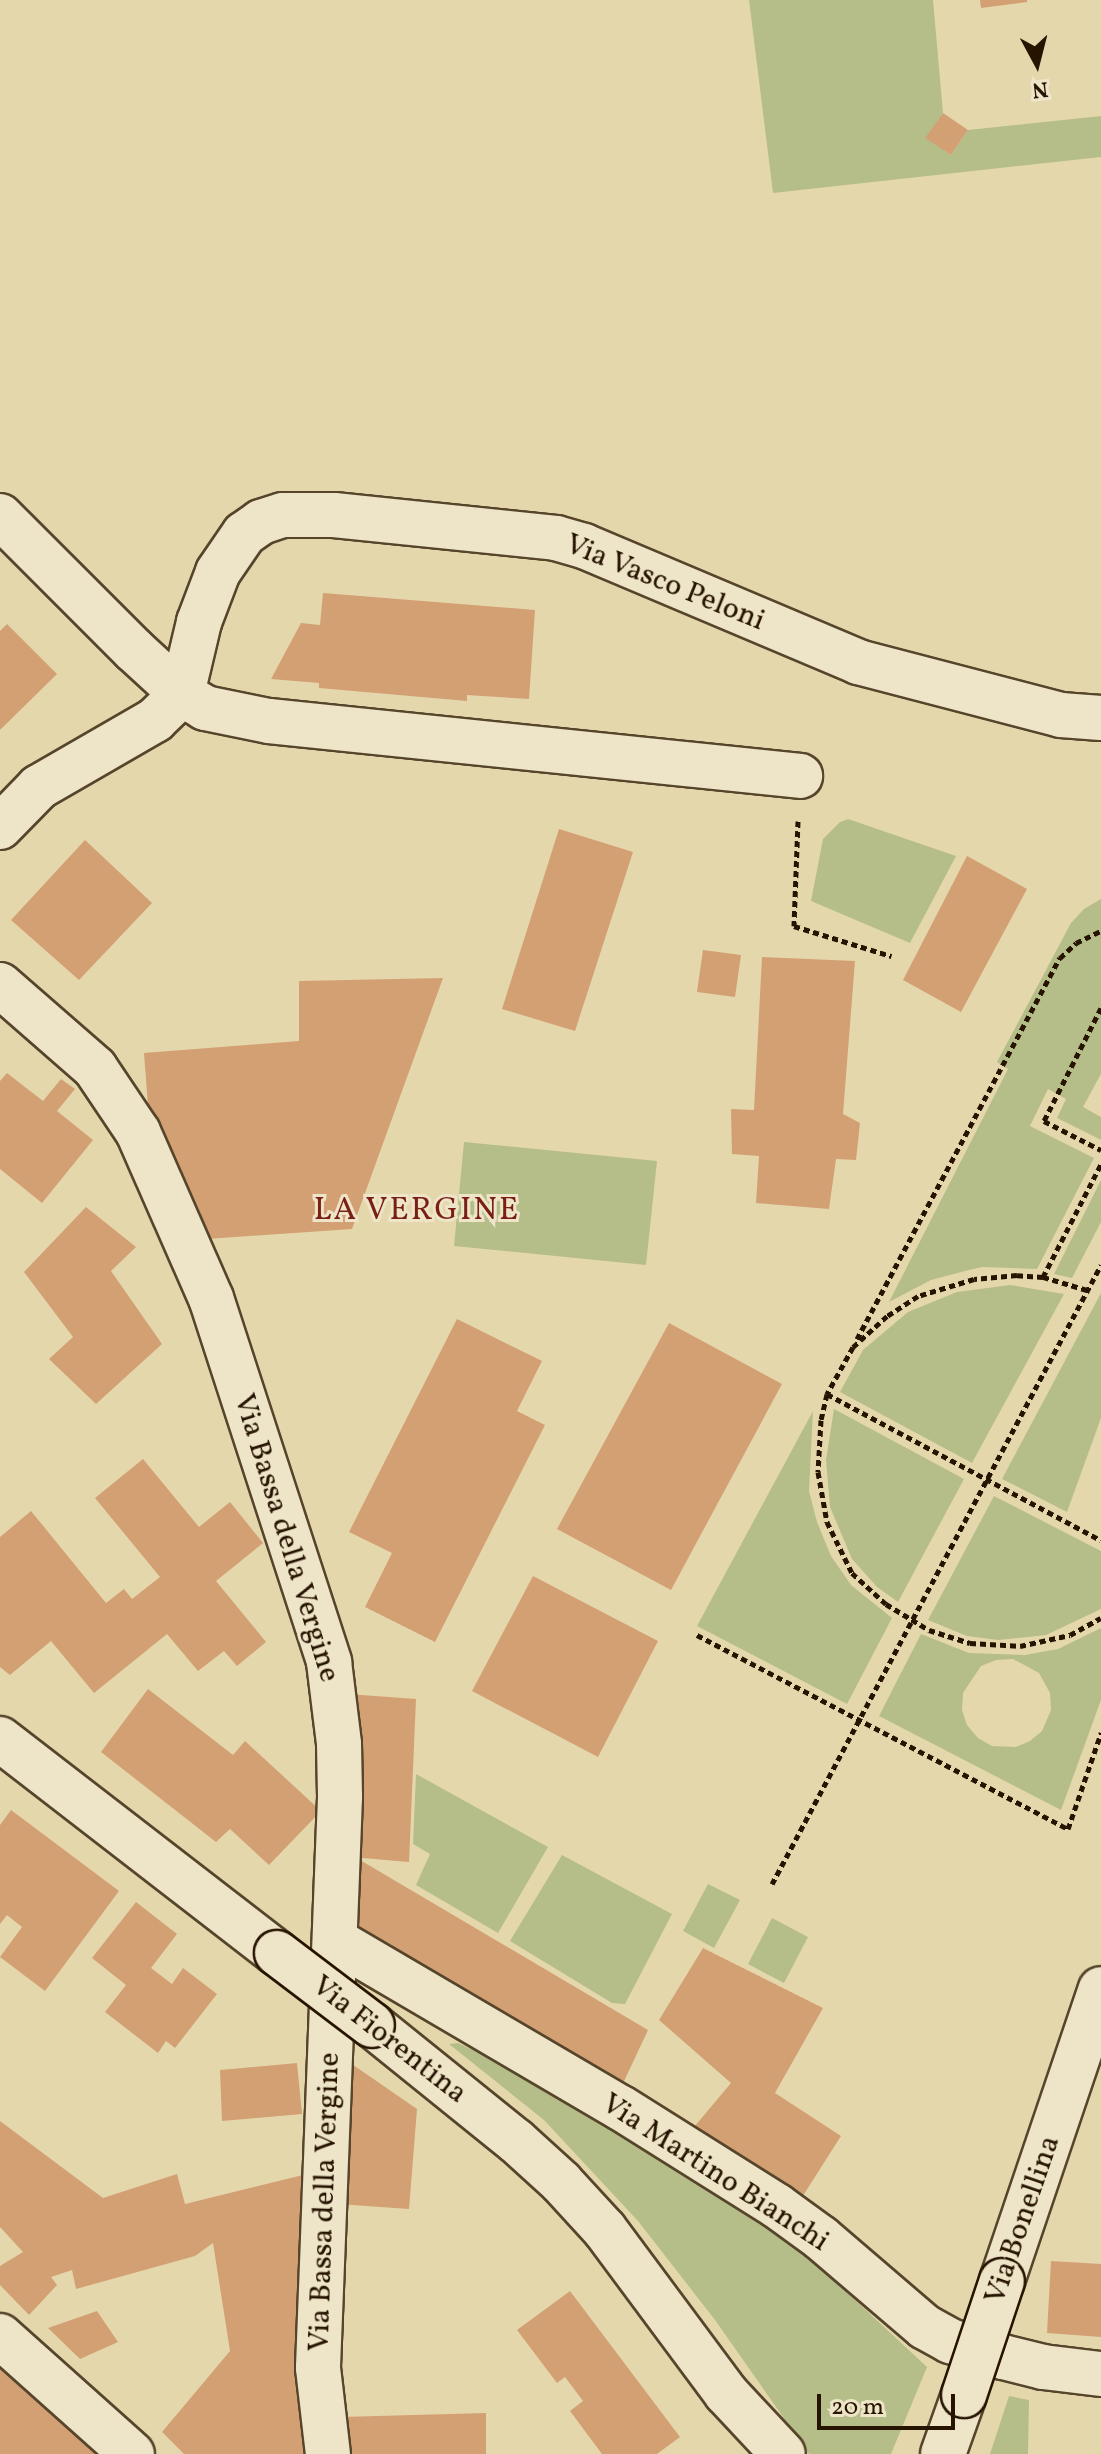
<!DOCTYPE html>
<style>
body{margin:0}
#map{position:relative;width:1101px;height:2454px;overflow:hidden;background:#e5d7ac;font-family:Vollkorn,serif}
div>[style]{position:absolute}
.green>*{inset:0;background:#b5be89}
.building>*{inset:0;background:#d3a074}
.path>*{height:5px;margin-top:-2.5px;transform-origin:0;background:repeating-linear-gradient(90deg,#271400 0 6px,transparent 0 10px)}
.roads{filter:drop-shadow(2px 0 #56452b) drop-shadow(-2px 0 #56452b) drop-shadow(0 2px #56452b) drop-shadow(0 -2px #56452b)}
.street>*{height:44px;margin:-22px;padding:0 22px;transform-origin:22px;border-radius:22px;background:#eee5c9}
.secondary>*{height:44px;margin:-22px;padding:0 22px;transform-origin:22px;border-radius:22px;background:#eee5c9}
.bridges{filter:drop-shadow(2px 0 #271400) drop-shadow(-2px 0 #271400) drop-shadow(0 2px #271400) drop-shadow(0 -2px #271400)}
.secondary-bridge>*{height:44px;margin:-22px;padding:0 22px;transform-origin:22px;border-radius:22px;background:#eee5c9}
span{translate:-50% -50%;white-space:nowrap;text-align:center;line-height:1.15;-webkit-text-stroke:6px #eee5c9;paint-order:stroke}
.street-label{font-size:30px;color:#271400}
.neighbourhood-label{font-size:32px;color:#7a1f14;letter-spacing:2px}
.north{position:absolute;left:997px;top:24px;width:80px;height:80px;-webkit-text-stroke:6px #eee5c9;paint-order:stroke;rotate:173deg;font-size:22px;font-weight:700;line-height:32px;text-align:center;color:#271400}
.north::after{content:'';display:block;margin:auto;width:28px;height:36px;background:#271400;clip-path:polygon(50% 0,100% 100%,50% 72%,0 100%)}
.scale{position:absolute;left:817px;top:2394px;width:138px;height:36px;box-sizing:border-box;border:4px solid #271400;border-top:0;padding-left:10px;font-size:24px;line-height:28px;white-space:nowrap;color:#271400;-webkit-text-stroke:6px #eee5c9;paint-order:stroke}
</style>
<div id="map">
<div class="green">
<i style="clip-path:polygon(749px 0,933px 0,943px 113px,926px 138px,951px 155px,968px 130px,1101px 116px,1101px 157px,773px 193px)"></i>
<i style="clip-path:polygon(848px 819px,956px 856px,910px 943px,811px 901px,823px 839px,840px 822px)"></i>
<i style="clip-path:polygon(1101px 899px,1101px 1074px,1083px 1107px,1101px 1117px,1101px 1140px,1057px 1118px,1066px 1099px,1048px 1089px,1030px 1126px,1094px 1158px,1037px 1269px,982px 1267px,965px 1271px,931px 1280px,889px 1302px,1008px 1069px,997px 1062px,1071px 923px,1084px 909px)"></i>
<i style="clip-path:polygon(464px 1142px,657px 1161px,646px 1265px,454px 1246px)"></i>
<i style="clip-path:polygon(1101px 1180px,1101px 1222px,1072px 1278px,1054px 1274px)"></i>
<i style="clip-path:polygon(1010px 1285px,1064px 1294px,972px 1463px,840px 1392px,863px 1350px,908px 1312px,957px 1292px)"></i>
<i style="clip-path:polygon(1101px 1293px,1101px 1418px,1067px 1512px,1002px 1479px)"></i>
<i style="clip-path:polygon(834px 1409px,964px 1479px,898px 1602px,877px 1587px,852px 1559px,830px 1507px,826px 1460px)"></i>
<i style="clip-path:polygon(813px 1411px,809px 1491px,817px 1522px,831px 1556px,851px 1585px,892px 1618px,847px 1704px,697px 1626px)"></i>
<i style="clip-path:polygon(994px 1496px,1101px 1551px,1101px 1609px,1046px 1635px,998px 1640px,967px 1636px,928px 1620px)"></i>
<i style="clip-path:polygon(evenodd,1101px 1628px,1101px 1700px,1061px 1810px,879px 1716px,921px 1634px,969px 1653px,1025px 1655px,1058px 1649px,1101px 1628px,1013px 1659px,1039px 1673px,1050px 1693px,1051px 1710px,1042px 1731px,1030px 1741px,1016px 1747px,992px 1746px,978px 1738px,967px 1725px,962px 1710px,963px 1693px,981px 1666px,996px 1660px,1013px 1659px)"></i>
<i style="clip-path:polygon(416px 1774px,548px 1847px,498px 1933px,416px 1885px,430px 1854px,413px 1844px)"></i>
<i style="clip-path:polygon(562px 1855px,672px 1914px,625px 2004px,612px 2003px,510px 1941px)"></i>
<i style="clip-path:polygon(708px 1884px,740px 1900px,714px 1948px,683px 1931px)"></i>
<i style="clip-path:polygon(772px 1918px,808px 1937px,784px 1983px,748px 1964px)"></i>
<i style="clip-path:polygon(458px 2043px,524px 2074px,746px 2210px,822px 2269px,927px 2367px,891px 2454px,809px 2454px,715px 2320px,638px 2221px,544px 2120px,449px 2044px)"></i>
<i style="clip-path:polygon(1009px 2396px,1029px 2400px,1028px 2454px,990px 2454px)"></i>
</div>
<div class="building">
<i style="clip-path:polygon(980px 0,1027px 0,1027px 2px,981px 8px)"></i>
<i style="clip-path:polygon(943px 113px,968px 130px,951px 155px,925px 138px)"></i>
<i style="clip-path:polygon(323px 593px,535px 610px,529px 699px,467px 695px,467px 701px,319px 688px,319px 683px,271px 679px,301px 623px,320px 625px)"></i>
<i style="clip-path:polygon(7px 624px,57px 674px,0 730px,0 631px)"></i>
<i style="clip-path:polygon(559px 829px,633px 852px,575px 1031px,502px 1009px)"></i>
<i style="clip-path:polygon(85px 840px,152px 903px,79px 980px,11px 920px)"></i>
<i style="clip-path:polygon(967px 856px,1027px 889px,961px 1012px,903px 980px)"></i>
<i style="clip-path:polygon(703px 950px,741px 955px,735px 997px,697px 992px)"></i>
<i style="clip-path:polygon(762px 957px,855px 961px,843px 1114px,860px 1123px,856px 1160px,836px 1159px,829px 1209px,756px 1203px,759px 1156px,732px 1154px,731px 1109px,754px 1110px)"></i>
<i style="clip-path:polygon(443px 978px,352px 1229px,207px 1239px,149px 1119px,144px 1053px,299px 1041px,299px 981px)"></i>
<i style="clip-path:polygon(7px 1073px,43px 1101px,61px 1079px,75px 1089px,57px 1111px,93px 1140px,42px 1203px,0 1169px,0 1081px)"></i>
<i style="clip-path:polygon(86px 1207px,136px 1247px,111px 1271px,162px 1344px,96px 1404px,49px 1359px,73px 1337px,24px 1272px)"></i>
<i style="clip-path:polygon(457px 1319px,542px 1361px,517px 1411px,545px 1425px,435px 1642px,365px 1607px,392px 1553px,349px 1532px)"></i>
<i style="clip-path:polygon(669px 1323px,782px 1384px,671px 1590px,557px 1529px)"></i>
<i style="clip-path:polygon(143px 1459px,199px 1527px,230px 1502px,263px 1543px,216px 1581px,266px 1642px,237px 1666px,224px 1651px,198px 1671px,167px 1634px,94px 1693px,51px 1641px,10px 1675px,0 1667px,0 1537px,31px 1511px,106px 1603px,124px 1589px,132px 1599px,160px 1577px,95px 1498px)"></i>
<i style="clip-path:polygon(533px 1576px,658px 1641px,598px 1757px,472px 1691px)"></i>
<i style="clip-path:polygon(148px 1689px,233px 1755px,245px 1741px,321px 1811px,269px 1865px,230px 1829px,216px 1842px,101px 1752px)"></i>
<i style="clip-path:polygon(348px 1694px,416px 1699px,409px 1862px,351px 1857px)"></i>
<i style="clip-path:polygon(11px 1810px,119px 1891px,45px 1991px,0 1957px,22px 1927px,7px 1915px,0 1924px,0 1825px)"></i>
<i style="clip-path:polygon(360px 1860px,648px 2030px,618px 2094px,372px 1954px,353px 1923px)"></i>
<i style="clip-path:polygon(136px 1902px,177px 1934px,151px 1968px,172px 1984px,183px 1968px,217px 1994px,175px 2048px,166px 2041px,158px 2053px,105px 2012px,126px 1985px,92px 1958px)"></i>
<i style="clip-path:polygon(703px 1948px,823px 2008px,775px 2093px,841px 2136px,799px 2202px,689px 2133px,731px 2083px,659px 2020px)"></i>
<i style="clip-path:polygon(346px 2060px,417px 2109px,409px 2209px,338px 2204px)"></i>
<i style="clip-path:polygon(297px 2063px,302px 2114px,222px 2121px,220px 2070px)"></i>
<i style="clip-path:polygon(0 2121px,103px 2198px,177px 2174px,185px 2204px,311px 2173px,297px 2318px,310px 2447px,304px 2454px,184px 2454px,162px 2432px,230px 2351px,213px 2243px,195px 2256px,76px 2289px,72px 2270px,51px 2277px,57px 2285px,29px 2315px,0 2285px,0 2266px,23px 2252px,0 2227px)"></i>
<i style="clip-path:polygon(1051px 2261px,1101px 2264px,1101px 2337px,1047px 2333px)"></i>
<i style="clip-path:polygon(570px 2291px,680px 2437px,657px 2454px,602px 2454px,570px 2411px,583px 2401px,565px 2377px,557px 2383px,517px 2330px)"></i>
<i style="clip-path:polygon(97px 2311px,118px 2342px,80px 2359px,48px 2328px)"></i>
<i style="clip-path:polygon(0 2365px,97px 2454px,0 2454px)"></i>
<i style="clip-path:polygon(486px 2413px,486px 2454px,340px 2454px,341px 2417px)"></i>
</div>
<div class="path">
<i style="left:798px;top:821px;width:105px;rotate:92.2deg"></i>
<i style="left:794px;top:926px;width:102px;rotate:17.2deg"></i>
<i style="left:1101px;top:1008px;width:127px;rotate:116.8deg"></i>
<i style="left:1044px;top:1121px;width:64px;rotate:27deg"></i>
<i style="left:1043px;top:1277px;width:127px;rotate:-62.8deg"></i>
<i style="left:1087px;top:1290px;width:46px;rotate:-163.5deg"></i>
<i style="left:1043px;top:1277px;width:26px;rotate:-176deg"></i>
<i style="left:1017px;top:1275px;width:43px;rotate:174.7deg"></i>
<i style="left:974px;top:1279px;width:59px;rotate:163.1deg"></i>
<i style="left:918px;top:1296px;width:37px;rotate:147deg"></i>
<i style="left:887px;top:1316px;width:46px;rotate:137.6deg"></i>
<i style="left:853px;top:1347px;width:54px;rotate:119deg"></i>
<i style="left:827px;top:1394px;width:27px;rotate:103deg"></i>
<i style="left:821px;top:1420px;width:52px;rotate:93.3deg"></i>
<i style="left:818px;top:1472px;width:51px;rotate:79.8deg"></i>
<i style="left:827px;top:1522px;width:57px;rotate:63.9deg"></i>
<i style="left:852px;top:1573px;width:46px;rotate:42.4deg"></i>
<i style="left:886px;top:1604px;width:50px;rotate:31.2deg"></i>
<i style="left:929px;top:1630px;width:43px;rotate:17.6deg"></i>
<i style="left:970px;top:1643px;width:50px;rotate:3.4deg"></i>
<i style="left:1020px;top:1646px;width:51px;rotate:-12.4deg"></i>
<i style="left:1070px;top:1635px;width:35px;rotate:-29deg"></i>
<i style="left:857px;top:1339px;width:432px;rotate:-62deg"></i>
<i style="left:1060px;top:958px;width:22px;rotate:-43deg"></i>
<i style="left:1076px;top:943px;width:28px;rotate:-26deg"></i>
<i style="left:827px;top:1394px;width:310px;rotate:28.1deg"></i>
<i style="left:697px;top:1635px;width:419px;rotate:27.6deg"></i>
<i style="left:1068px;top:1829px;width:102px;rotate:-71deg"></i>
<i style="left:772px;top:1884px;width:701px;rotate:-62.01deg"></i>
</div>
<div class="roads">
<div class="street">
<i style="left:0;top:516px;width:190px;rotate:45deg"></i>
<i style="left:134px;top:650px;width:65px;rotate:42.5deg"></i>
<i style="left:182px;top:694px;width:27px;rotate:31deg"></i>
<i style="left:205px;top:708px;width:65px;rotate:11.5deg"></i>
<i style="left:269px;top:721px;width:534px;rotate:5.91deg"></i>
<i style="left:0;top:827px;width:56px;rotate:-45.7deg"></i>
<i style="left:39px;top:787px;width:134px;rotate:-30deg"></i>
<i style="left:155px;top:720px;width:37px;rotate:-44deg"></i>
<i style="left:182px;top:694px;width:74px;rotate:-76.7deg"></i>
<i style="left:199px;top:622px;width:53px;rotate:-69.2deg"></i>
<i style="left:218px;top:572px;width:46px;rotate:-55.6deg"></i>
<i style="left:244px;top:534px;width:21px;rotate:-35deg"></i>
<i style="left:261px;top:522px;width:23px;rotate:-18deg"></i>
<i style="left:283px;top:515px;width:51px"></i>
<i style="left:334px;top:515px;width:223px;rotate:5.9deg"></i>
<i style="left:556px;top:538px;width:29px;rotate:16deg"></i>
<i style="left:584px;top:546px;width:298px;rotate:22.9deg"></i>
<i style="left:858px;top:662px;width:210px;rotate:14.6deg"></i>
<i style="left:1061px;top:715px;width:40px;rotate:4.3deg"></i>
<i style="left:0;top:985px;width:126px;rotate:41.1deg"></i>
<i style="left:95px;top:1068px;width:77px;rotate:56.1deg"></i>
<i style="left:138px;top:1132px;width:181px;rotate:66.3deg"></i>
<i style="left:211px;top:1298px;width:383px;rotate:72deg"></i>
<i style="left:329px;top:1662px;width:83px;rotate:83deg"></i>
<i style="left:339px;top:1744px;width:53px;rotate:88.9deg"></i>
<i style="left:340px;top:1797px;width:571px;rotate:92.21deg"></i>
<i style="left:318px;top:2368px;width:87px;rotate:83.4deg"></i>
<i style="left:336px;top:1941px;width:330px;rotate:30.4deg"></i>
<i style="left:621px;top:2108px;width:184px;rotate:32.1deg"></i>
<i style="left:777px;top:2206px;width:54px;rotate:36deg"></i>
<i style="left:821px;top:2238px;width:137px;rotate:40.6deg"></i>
<i style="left:925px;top:2327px;width:29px;rotate:29deg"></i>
<i style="left:950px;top:2341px;width:55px;rotate:16.8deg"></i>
<i style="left:1003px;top:2357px;width:41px;rotate:14deg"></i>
<i style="left:1043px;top:2367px;width:58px;rotate:6.9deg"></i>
<i style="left:0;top:2336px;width:177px;rotate:41.8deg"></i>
</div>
<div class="secondary">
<i style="left:0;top:1739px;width:350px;rotate:37.7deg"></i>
<i style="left:372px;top:2025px;width:185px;rotate:38.9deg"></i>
<i style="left:516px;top:2141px;width:61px;rotate:42.3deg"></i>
<i style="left:561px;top:2182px;width:65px;rotate:47.5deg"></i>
<i style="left:605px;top:2230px;width:203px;rotate:53.4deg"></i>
<i style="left:726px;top:2393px;width:83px;rotate:46.9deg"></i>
<i style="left:1002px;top:2281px;width:308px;rotate:-71.3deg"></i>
<i style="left:943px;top:2454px;width:63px;rotate:-70.4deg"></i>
</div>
</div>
<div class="bridges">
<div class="secondary-bridge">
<i style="left:277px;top:1953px;width:119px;rotate:37.2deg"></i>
<i style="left:964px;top:2395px;width:120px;rotate:-71.6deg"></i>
</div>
</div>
<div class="street-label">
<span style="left:665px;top:583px;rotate:22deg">Via Vasco Peloni</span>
<span style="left:286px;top:1538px;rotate:73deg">Via Bassa della Vergine</span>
<span style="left:389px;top:2040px;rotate:38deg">Via Fiorentina</span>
<span style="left:715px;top:2173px;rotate:33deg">Via Martino Bianchi</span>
<span style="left:325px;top:2202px;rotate:-88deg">Via Bassa della Vergine</span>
<span style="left:1023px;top:2220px;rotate:-71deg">Via Bonellina</span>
</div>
<div class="neighbourhood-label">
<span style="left:417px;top:1211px">LA VERGINE</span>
</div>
<div class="north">N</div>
<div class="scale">20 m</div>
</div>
